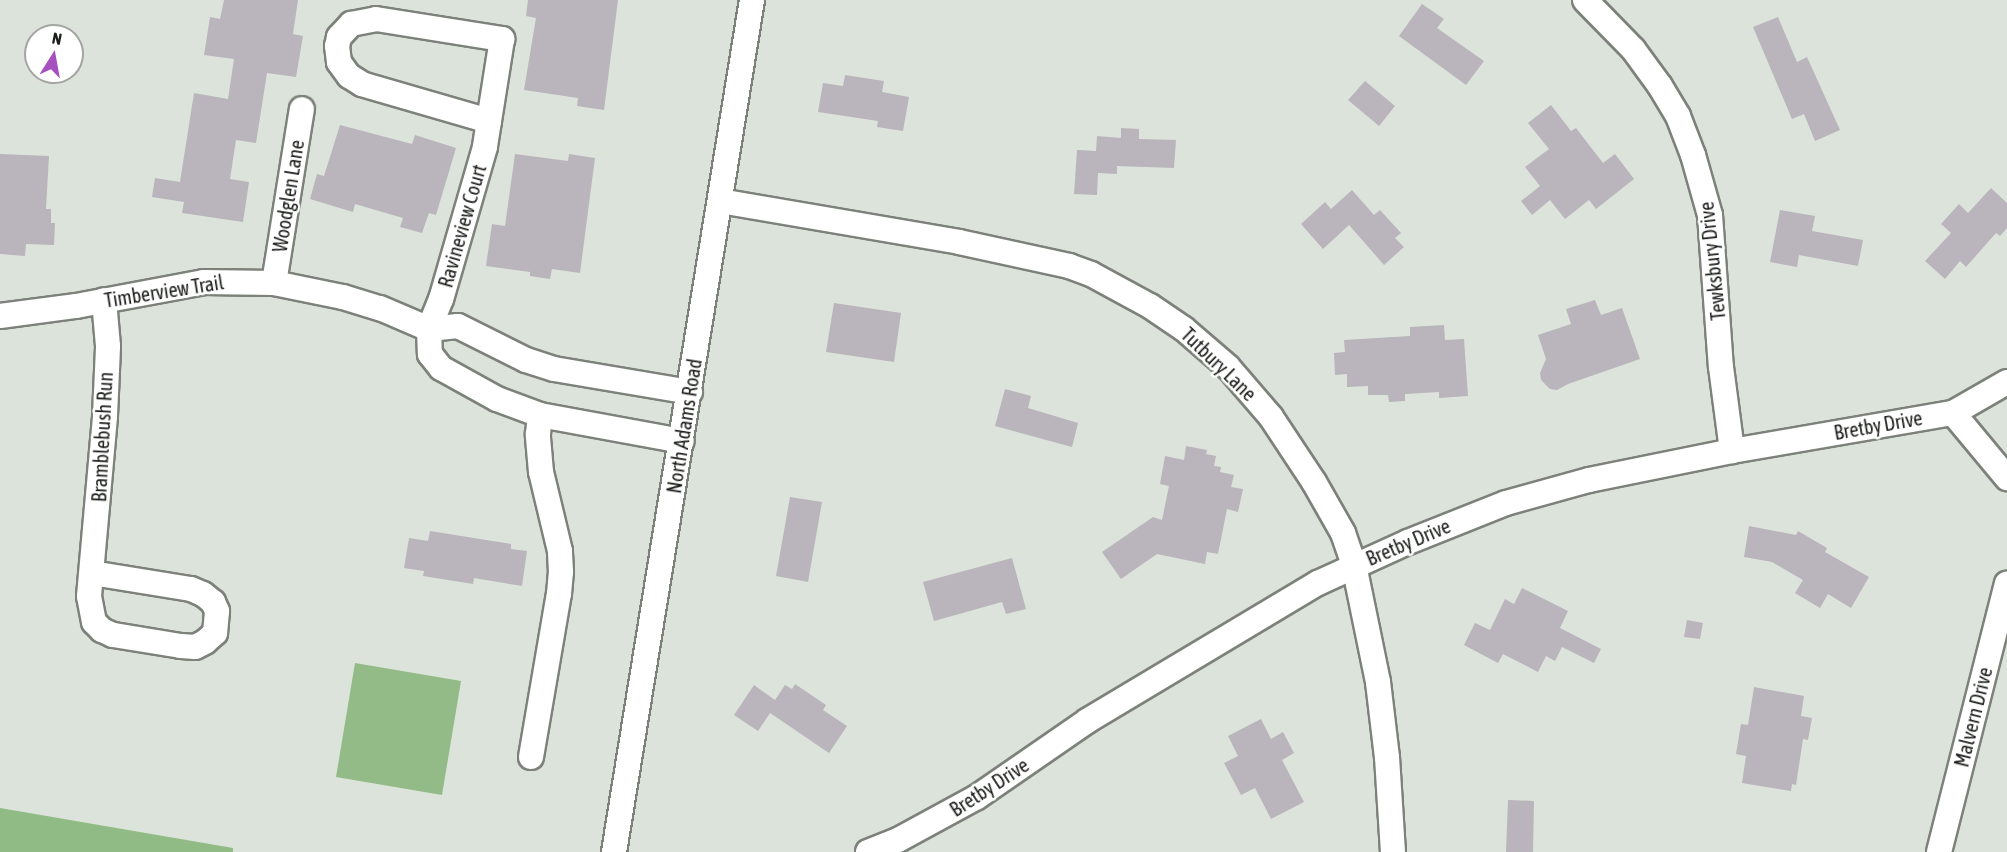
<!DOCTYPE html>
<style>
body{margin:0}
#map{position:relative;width:2007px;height:852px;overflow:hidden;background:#dce3da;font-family:"Asap Condensed",sans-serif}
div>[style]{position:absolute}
.green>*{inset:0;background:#93bb87}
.forest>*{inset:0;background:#91bb84}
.building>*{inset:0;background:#bab4bc}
.roads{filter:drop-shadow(2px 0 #7c827a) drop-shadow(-2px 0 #7c827a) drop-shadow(0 2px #7c827a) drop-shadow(0 -2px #7c827a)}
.minor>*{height:24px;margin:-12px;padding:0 12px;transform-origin:12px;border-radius:12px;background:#fff}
span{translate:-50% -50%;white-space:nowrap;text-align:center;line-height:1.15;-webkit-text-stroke:5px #fff;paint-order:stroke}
.street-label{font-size:20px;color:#1a1d19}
.north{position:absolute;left:24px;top:24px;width:60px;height:60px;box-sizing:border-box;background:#fff;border:2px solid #a3a5a3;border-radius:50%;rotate:11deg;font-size:16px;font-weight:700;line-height:24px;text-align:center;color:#1a1d19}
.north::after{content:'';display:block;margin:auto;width:21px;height:27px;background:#a651bf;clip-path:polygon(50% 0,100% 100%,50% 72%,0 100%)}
</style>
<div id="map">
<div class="green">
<i style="clip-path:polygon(355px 663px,461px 681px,442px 795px,336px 777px)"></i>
</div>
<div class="forest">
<i style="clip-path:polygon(0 808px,233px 848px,233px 852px,0 852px)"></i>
</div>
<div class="building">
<i style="clip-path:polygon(224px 0,298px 0,293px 34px,303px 36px,296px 77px,267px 73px,256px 143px,236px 140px,230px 179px,249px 182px,243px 222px,182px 213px,184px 202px,152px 197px,155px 178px,180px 182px,194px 93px,228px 99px,234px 59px,204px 55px,210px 17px,220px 19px)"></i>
<i style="clip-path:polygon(528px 0,618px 0,604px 110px,577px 106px,578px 98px,524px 90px,536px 18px,526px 16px)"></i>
<i style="clip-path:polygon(1422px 4px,1444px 19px,1437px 28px,1484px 61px,1466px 85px,1399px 36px)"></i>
<i style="clip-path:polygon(1778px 17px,1797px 62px,1807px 57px,1840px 130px,1815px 141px,1804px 114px,1792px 119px,1753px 27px)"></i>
<i style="clip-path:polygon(845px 75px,884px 81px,882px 92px,909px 97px,903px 131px,877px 127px,878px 121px,818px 112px,823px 83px,843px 86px)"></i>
<i style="clip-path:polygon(1365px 81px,1395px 106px,1379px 126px,1348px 100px)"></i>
<i style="clip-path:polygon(1551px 105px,1571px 131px,1576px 128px,1603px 163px,1615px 154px,1634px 179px,1596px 209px,1589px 200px,1565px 219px,1550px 200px,1532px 215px,1521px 201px,1540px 186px,1525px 167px,1549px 149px,1528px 123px)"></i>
<i style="clip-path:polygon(340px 125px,412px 144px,415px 135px,456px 148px,436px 215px,429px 213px,422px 233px,400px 227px,403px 218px,355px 204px,353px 212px,310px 199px,317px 174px,324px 176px)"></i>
<i style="clip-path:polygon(1121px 128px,1139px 129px,1139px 139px,1176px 140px,1174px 168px,1117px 166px,1117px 174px,1098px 173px,1097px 195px,1074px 194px,1077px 150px,1096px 151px,1097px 136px,1121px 138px)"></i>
<i style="clip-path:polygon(0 154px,49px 156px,46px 209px,51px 209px,51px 223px,55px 223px,54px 245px,26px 244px,25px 256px,0 254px)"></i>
<i style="clip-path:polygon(515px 154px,568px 161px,569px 154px,595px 158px,580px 273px,552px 269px,550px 279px,530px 276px,530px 272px,486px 266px,492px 224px,505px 226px)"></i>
<i style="clip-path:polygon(1991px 188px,2007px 203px,2007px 228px,2000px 236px,1996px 233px,1966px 267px,1960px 261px,1945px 279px,1925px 261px,1951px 233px,1941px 224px,1959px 204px,1968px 213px)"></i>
<i style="clip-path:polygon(1352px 190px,1374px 215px,1380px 210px,1401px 233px,1395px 238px,1404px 247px,1384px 265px,1349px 225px,1323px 249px,1301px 224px,1325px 202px,1331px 209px)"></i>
<i style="clip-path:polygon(1780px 210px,1815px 216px,1812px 231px,1863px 240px,1858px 266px,1799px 255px,1797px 267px,1770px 262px)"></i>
<i style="clip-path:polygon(1595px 300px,1601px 315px,1622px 308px,1640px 359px,1568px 384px,1557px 390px,1550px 389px,1541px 380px,1540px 373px,1546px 359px,1538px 335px,1571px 324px,1566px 309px)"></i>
<i style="clip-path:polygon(834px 303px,901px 313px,894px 362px,826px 352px)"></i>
<i style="clip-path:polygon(1444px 325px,1445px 340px,1464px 339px,1468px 396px,1439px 398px,1439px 392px,1405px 394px,1405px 401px,1389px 402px,1388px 395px,1368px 395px,1368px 386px,1347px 387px,1347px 374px,1335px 375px,1334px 353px,1345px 352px,1344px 340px,1410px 336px,1410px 327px)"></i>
<i style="clip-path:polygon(1005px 389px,1031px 396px,1028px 408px,1078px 423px,1072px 447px,995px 426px)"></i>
<i style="clip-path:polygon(1186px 446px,1207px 450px,1206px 454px,1216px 456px,1214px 466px,1221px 467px,1220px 472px,1234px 475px,1231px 487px,1243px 489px,1238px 512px,1227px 509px,1218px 554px,1207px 552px,1205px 564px,1157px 554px,1121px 579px,1102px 552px,1153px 517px,1162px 520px,1169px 486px,1160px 484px,1165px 456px,1184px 460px)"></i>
<i style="clip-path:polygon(790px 497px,822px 502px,808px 582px,776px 576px)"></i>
<i style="clip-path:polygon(1749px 526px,1796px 535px,1798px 531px,1827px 548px,1825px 552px,1869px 577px,1851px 608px,1828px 594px,1820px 608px,1795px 593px,1803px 580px,1772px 562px,1744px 557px)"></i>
<i style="clip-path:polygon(430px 531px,511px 544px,511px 549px,527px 551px,522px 586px,474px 578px,473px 584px,423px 576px,424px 571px,404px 568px,409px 538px,428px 541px)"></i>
<i style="clip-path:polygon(1012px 558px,1026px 609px,1006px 614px,1002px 602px,934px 621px,923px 582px)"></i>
<i style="clip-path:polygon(1522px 588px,1568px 611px,1560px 628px,1601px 649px,1594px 663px,1562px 647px,1555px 661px,1546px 656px,1538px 672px,1503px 654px,1498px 663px,1464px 645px,1475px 623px,1490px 630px,1505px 599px,1514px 604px)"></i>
<i style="clip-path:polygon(1687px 620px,1703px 623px,1700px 639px,1684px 637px)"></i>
<i style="clip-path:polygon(795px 684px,826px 705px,823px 710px,847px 726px,829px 753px,770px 713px,758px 731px,734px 715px,754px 685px,775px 700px,785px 685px,792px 689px)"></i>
<i style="clip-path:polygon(1754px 687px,1804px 696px,1801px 716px,1812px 718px,1808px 740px,1803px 739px,1796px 785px,1792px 784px,1791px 791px,1742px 783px,1746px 756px,1736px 754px,1741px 724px,1748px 725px)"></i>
<i style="clip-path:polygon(1261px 719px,1271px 739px,1283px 732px,1294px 753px,1282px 760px,1304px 802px,1271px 819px,1255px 788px,1241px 795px,1224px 763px,1238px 756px,1228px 736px)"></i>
<i style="clip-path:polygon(1508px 800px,1534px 801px,1533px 852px,1506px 852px)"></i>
</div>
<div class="roads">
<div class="minor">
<i style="left:1585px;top:0;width:69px;rotate:45.6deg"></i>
<i style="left:1633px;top:49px;width:46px;rotate:53.9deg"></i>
<i style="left:1660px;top:86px;width:35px;rotate:59deg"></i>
<i style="left:1678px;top:116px;width:42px;rotate:69deg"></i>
<i style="left:1693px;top:155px;width:62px;rotate:74.2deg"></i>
<i style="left:1710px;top:215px;width:152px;rotate:85.9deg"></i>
<i style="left:1721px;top:367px;width:85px;rotate:82.5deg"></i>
<i style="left:489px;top:121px;width:132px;rotate:-163.8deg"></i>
<i style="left:362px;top:84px;width:15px;rotate:-148deg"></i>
<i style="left:349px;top:76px;width:17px;rotate:-126deg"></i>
<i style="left:339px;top:62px;width:16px;rotate:-97deg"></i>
<i style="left:337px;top:46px;width:9px;rotate:-77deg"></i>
<i style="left:339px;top:37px;width:18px;rotate:-47deg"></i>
<i style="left:351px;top:24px;width:25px;rotate:-11deg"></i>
<i style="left:376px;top:19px;width:128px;rotate:9deg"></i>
<i style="left:502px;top:39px;width:83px;rotate:99deg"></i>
<i style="left:489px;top:121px;width:26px;rotate:99deg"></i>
<i style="left:485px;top:147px;width:158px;rotate:106.1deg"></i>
<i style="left:441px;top:299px;width:32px;rotate:112deg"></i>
<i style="left:429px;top:329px;width:25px;rotate:88deg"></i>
<i style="left:430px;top:354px;width:18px;rotate:52deg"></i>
<i style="left:441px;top:368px;width:64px;rotate:29deg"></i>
<i style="left:497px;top:399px;width:46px;rotate:20.4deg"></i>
<i style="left:540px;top:415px;width:144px;rotate:10.4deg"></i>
<i style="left:720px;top:201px;width:242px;rotate:9.7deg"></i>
<i style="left:959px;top:242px;width:113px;rotate:12.3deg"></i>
<i style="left:1069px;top:266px;width:23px;rotate:20deg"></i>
<i style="left:1091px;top:274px;width:67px;rotate:28.5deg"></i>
<i style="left:1150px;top:306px;width:41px;rotate:34.1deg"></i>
<i style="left:1184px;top:329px;width:58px;rotate:40.8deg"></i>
<i style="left:1228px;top:367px;width:66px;rotate:49.3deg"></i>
<i style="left:1271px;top:417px;width:78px;rotate:56.5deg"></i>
<i style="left:1314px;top:482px;width:59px;rotate:60.4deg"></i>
<i style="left:1343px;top:533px;width:34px;rotate:71deg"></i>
<i style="left:1354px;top:565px;width:119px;rotate:78.4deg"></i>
<i style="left:1378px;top:682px;width:76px;rotate:83.2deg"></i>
<i style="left:1387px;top:757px;width:95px;rotate:86.4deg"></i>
<i style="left:274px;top:283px;width:176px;rotate:-80.9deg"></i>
<i style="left:0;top:316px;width:77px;rotate:-7.5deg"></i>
<i style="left:76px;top:306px;width:130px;rotate:-10.6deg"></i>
<i style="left:204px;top:282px;width:70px;rotate:0.8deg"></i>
<i style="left:274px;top:283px;width:70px;rotate:11.5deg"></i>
<i style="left:343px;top:297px;width:39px;rotate:17deg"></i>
<i style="left:380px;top:308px;width:53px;rotate:23.2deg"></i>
<i style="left:429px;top:329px;width:29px;rotate:-6deg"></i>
<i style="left:458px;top:326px;width:76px;rotate:26.6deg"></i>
<i style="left:526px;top:360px;width:29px;rotate:18deg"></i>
<i style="left:554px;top:369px;width:138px;rotate:9.6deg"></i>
<i style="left:1953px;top:413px;width:85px;rotate:50.3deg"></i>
<i style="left:92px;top:573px;width:100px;rotate:9.2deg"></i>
<i style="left:191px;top:589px;width:13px;rotate:23deg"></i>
<i style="left:203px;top:594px;width:13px;rotate:39deg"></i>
<i style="left:213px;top:602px;width:10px;rotate:66deg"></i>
<i style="left:217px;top:611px;width:22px;rotate:95deg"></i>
<i style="left:215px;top:633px;width:13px;rotate:138deg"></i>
<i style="left:205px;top:642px;width:11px;rotate:153deg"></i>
<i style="left:195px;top:647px;width:14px;rotate:-176deg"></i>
<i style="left:181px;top:646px;width:69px;rotate:-170.8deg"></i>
<i style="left:113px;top:635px;width:12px;rotate:-156deg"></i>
<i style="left:102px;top:630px;width:11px;rotate:-135deg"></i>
<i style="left:94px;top:622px;width:26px;rotate:-101deg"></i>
<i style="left:89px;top:596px;width:181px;rotate:-84.9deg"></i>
<i style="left:105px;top:416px;width:70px;rotate:-87.5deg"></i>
<i style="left:108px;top:346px;width:46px;rotate:-95deg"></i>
<i style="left:531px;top:757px;width:165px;rotate:-80.3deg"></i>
<i style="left:559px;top:594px;width:22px;rotate:-85deg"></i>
<i style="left:561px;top:572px;width:21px;rotate:-93deg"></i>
<i style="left:560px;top:551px;width:81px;rotate:-103.5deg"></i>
<i style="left:541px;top:472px;width:38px;rotate:-95deg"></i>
<i style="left:538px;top:434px;width:19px;rotate:-84deg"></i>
<i style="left:614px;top:852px;width:863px;rotate:-80.8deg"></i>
<i style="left:868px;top:852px;width:32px;rotate:-22deg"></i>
<i style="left:898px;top:840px;width:90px;rotate:-28.6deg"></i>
<i style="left:977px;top:797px;width:134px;rotate:-34.6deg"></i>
<i style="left:1087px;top:721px;width:269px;rotate:-30.9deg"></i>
<i style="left:1318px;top:583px;width:99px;rotate:-24.5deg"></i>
<i style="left:1408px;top:542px;width:105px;rotate:-21.7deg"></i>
<i style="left:1506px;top:503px;width:86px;rotate:-15.5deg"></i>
<i style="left:1589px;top:480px;width:146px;rotate:-11.5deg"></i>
<i style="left:1732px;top:451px;width:224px;rotate:-9.8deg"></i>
<i style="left:1953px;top:413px;width:62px;rotate:-29.9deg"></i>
<i style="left:1939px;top:852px;width:277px;rotate:-75.8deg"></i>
</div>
</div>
<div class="street-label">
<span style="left:288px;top:196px;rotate:-81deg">Woodglen Lane</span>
<span style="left:462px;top:226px;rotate:-74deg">Ravineview Court</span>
<span style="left:1712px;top:261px;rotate:-96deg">Tewksbury Drive</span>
<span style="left:164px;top:291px;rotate:-9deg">Timberview Trail</span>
<span style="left:1219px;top:364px;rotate:44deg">Tutbury Lane</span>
<span style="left:1878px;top:425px;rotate:-10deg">Bretby Drive</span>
<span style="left:684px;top:426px;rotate:-81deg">North Adams Road</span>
<span style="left:102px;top:437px;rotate:-87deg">Bramblebush Run</span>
<span style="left:1408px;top:542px;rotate:-23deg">Bretby Drive</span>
<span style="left:1973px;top:717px;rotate:-76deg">Malvern Drive</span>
<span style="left:989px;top:787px;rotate:-33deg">Bretby Drive</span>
</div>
<div class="north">N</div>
</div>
